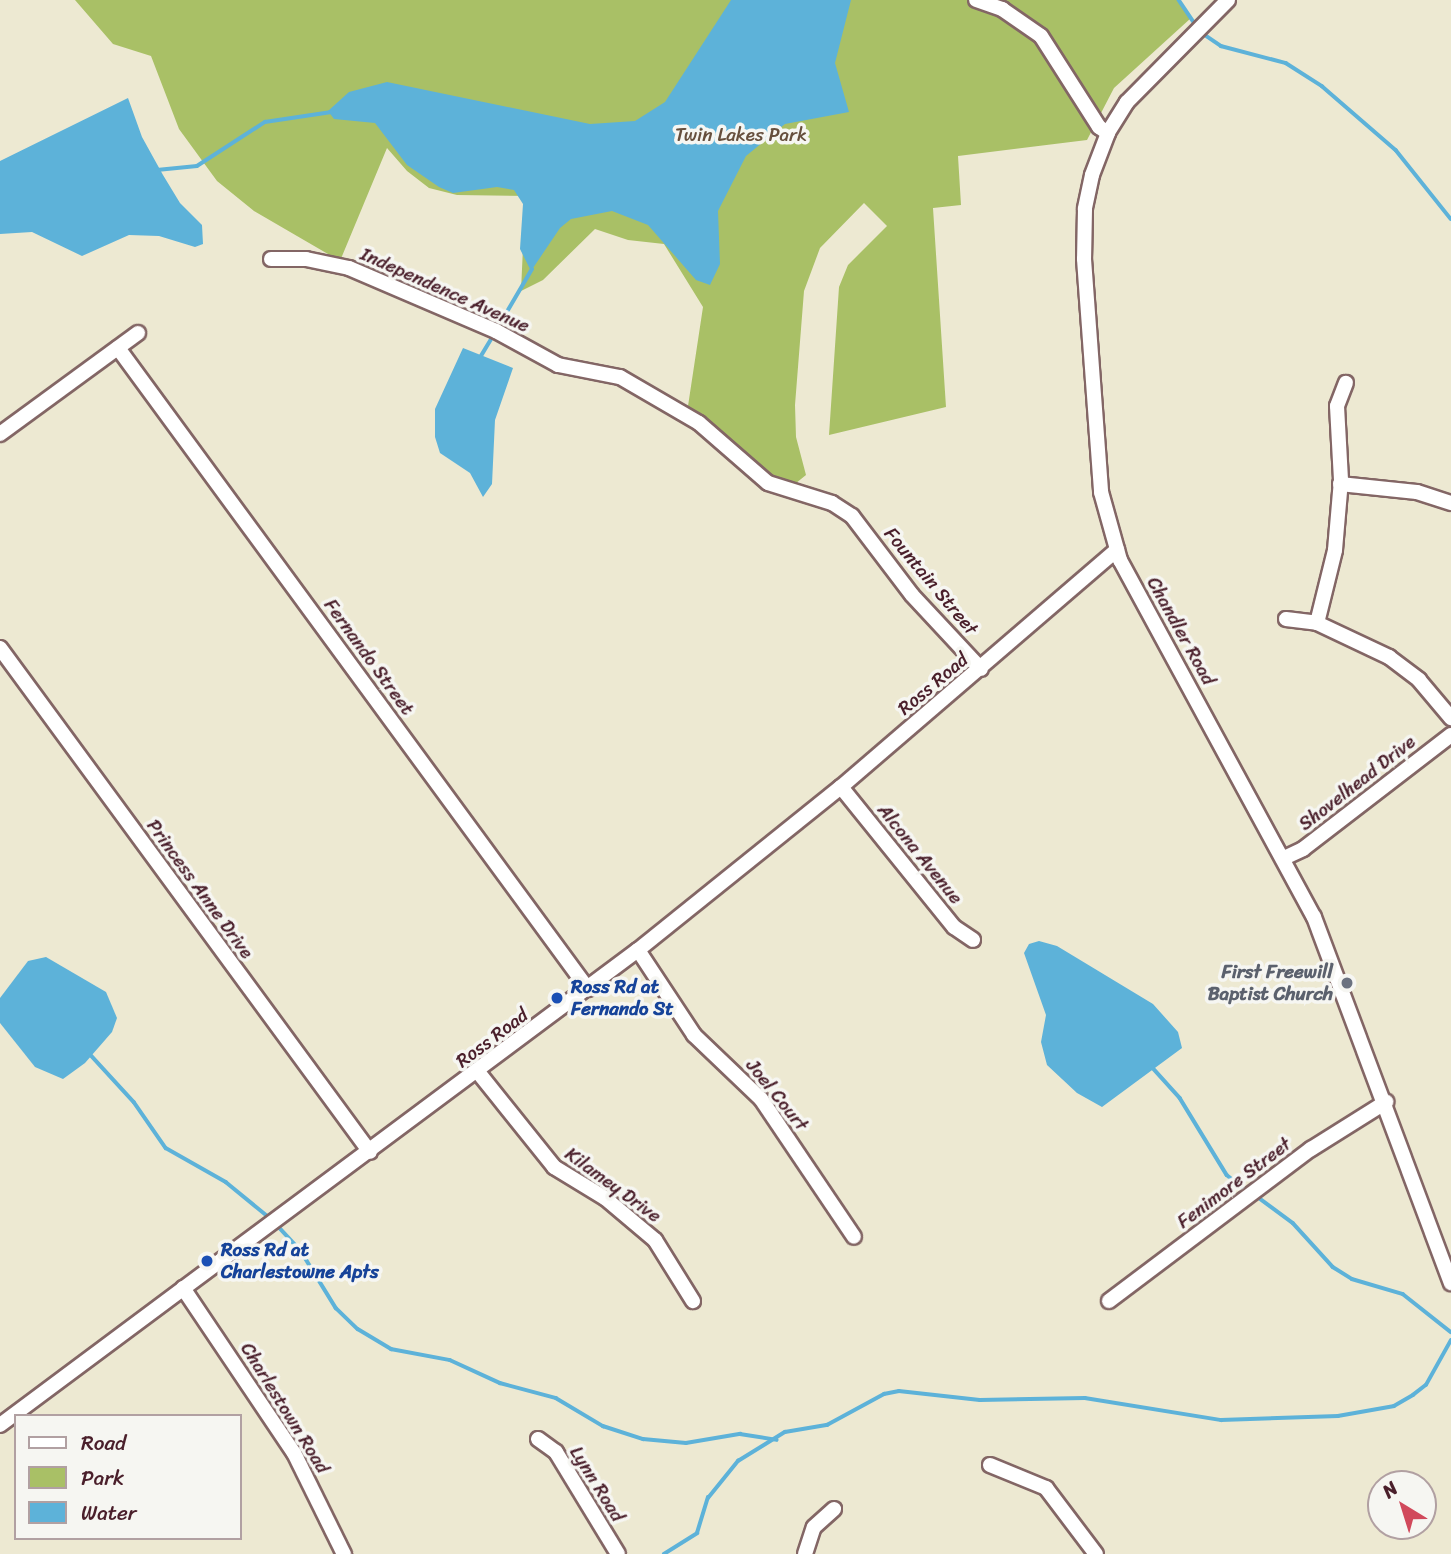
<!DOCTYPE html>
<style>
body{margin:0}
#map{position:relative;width:1451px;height:1554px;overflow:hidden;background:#ede9d2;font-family:Sriracha,sans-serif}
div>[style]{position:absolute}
.green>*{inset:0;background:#a9c066}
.water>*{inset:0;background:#5db2d9}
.stream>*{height:3.5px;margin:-1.75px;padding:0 1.75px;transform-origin:1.75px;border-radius:1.75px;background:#5db2d9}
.roads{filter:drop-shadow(2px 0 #836665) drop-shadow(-2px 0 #836665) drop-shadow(0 2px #836665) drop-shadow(0 -2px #836665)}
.minor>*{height:14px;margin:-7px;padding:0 7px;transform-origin:7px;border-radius:7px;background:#fff}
.dots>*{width:19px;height:19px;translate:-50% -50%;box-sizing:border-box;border:4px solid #f6f6f2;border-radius:50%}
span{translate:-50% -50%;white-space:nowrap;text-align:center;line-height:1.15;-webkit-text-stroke:7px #f6f6f2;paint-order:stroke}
.park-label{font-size:19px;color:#664f3d}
.street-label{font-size:19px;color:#4a1f2b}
.worship-label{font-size:19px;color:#5b616d;font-weight:700}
.right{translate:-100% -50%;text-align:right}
.transit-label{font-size:19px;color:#164399;font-weight:700}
.left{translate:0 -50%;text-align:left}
.legend{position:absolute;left:14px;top:1414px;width:228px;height:126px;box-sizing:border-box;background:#f6f6f2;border:2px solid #b1a0a2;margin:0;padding:9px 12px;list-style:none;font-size:21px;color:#4a1f2b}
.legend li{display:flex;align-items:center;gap:14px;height:35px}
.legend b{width:35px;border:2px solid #b1a0a2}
.north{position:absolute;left:1367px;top:1470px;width:70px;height:70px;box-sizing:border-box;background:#f6f6f2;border:2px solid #b1a0a2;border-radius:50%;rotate:322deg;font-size:19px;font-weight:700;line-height:28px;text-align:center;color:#4a1f2b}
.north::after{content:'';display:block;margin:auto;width:24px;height:32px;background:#d1495b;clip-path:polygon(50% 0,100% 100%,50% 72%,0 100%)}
</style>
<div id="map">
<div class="green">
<i style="clip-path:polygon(75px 0,1178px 0,1191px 18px,1114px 88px,1087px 140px,958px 156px,961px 205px,933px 208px,946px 407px,829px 435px,839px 287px,848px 265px,887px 226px,864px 203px,820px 248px,804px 291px,795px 405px,796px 437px,806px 475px,780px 496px,688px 406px,703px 307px,664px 244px,628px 240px,595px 229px,543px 280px,521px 291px,523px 247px,534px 196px,457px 195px,429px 188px,407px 171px,387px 148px,340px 261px,254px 211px,217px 181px,179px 129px,151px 56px,113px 44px)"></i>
</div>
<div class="water">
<i style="clip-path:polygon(731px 0,851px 0,835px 63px,849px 112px,785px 124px,746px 156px,718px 211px,720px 264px,710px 285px,696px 280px,648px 225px,612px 211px,571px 219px,560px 228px,531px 271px,520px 249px,523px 204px,514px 190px,497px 187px,453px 193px,439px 187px,407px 165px,375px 123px,334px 119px,328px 111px,349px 92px,387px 82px,590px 124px,635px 121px,665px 102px)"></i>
<i style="clip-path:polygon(128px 98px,142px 137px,163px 175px,180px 203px,202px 225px,203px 244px,195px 247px,159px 236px,129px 235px,82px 256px,32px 232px,0 234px,0 161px)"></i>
<i style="clip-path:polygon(463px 348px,513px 368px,495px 420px,492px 484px,483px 497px,470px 473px,440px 453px,435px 437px,435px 409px)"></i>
<i style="clip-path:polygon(1039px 941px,1057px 946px,1153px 1004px,1178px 1032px,1182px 1048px,1102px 1107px,1077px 1093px,1047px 1065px,1041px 1042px,1046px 1015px,1024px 953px,1029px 944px)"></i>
<i style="clip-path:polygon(46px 957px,106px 992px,117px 1018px,112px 1032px,85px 1063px,63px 1079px,35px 1067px,0 1023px,0 998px,28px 961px)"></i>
</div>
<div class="stream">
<i style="left:1179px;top:0;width:32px;rotate:56deg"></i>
<i style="left:1202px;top:33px;width:23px;rotate:34deg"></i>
<i style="left:1221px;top:46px;width:67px;rotate:14.7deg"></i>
<i style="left:1286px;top:63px;width:43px;rotate:32.6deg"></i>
<i style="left:1322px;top:86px;width:98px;rotate:40.9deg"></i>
<i style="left:1396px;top:150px;width:88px;rotate:51.4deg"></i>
<i style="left:157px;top:170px;width:40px;rotate:-5.7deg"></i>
<i style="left:197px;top:166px;width:81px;rotate:-32.9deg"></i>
<i style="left:265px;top:122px;width:67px;rotate:-8.6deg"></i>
<i style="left:497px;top:329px;width:69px;rotate:-59.7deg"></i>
<i style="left:481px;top:356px;width:23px;rotate:-59deg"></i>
<i style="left:88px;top:1052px;width:68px;rotate:47.4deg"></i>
<i style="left:134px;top:1102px;width:56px;rotate:55.2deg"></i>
<i style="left:166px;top:1148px;width:69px;rotate:29.5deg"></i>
<i style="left:226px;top:1182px;width:58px;rotate:39.4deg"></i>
<i style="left:1152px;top:1067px;width:42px;rotate:47.9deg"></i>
<i style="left:1180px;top:1098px;width:90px;rotate:58.6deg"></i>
<i style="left:1227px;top:1175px;width:27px;rotate:39deg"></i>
<i style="left:1255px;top:1195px;width:47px;rotate:36.4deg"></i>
<i style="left:1293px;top:1223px;width:59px;rotate:47.7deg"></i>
<i style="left:1333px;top:1267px;width:22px;rotate:32deg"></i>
<i style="left:1352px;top:1279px;width:53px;rotate:16.4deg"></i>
<i style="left:1403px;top:1294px;width:61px;rotate:38.4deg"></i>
<i style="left:276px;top:1224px;width:37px;rotate:47deg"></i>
<i style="left:301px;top:1251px;width:67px;rotate:58.4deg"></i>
<i style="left:336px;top:1308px;width:30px;rotate:44deg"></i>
<i style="left:358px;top:1329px;width:39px;rotate:31deg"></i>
<i style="left:391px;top:1349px;width:60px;rotate:10.6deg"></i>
<i style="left:450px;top:1360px;width:55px;rotate:24.7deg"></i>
<i style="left:500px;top:1383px;width:58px;rotate:15deg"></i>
<i style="left:556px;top:1398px;width:55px;rotate:30.8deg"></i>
<i style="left:603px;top:1426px;width:42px;rotate:18deg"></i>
<i style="left:643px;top:1439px;width:43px;rotate:5.3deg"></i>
<i style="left:686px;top:1443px;width:55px;rotate:-9.5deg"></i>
<i style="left:740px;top:1434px;width:37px;rotate:9deg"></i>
<i style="left:664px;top:1554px;width:39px;rotate:-32deg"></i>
<i style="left:697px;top:1533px;width:37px;rotate:-73deg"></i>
<i style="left:708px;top:1498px;width:48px;rotate:-51deg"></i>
<i style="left:738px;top:1461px;width:55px;rotate:-31.7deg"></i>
<i style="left:785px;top:1432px;width:43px;rotate:-9.5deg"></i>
<i style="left:827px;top:1425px;width:65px;rotate:-28.5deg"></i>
<i style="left:884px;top:1394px;width:15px;rotate:-11deg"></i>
<i style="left:899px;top:1391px;width:81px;rotate:6.3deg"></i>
<i style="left:980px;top:1400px;width:105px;rotate:-1.1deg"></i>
<i style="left:1085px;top:1398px;width:138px;rotate:9.2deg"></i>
<i style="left:1221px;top:1420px;width:117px;rotate:-2deg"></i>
<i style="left:1338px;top:1416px;width:57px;rotate:-10.1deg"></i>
<i style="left:1394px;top:1406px;width:22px;rotate:-30deg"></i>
<i style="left:1413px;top:1395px;width:16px;rotate:-38deg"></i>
<i style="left:1426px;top:1385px;width:51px;rotate:-60.9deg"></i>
</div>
<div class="roads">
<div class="minor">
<i style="left:976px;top:0;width:28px;rotate:19deg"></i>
<i style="left:1002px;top:9px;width:47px;rotate:34.7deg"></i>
<i style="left:1041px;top:36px;width:108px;rotate:57.5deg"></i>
<i style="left:1099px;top:127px;width:11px;rotate:34deg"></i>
<i style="left:1228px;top:0;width:144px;rotate:134.7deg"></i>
<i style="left:1127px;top:102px;width:36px;rotate:122deg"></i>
<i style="left:1108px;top:133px;width:45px;rotate:110.9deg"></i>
<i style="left:1092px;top:175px;width:35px;rotate:102deg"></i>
<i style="left:1085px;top:209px;width:50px;rotate:91.1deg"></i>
<i style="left:1084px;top:259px;width:234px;rotate:85.8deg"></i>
<i style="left:1101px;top:492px;width:71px;rotate:74.4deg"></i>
<i style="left:1120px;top:560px;width:406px;rotate:61.5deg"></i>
<i style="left:1314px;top:917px;width:391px;rotate:69.5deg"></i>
<i style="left:271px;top:259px;width:35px"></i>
<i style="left:306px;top:259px;width:44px;rotate:11.8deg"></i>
<i style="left:349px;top:268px;width:160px;rotate:23.2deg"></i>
<i style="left:496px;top:331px;width:71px;rotate:28.7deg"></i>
<i style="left:558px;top:365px;width:63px;rotate:11deg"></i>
<i style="left:620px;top:377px;width:91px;rotate:30.2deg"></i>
<i style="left:699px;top:423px;width:91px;rotate:41deg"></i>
<i style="left:768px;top:483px;width:67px;rotate:17.4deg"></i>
<i style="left:832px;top:503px;width:24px;rotate:33deg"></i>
<i style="left:852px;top:516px;width:99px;rotate:52.8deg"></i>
<i style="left:912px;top:595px;width:101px;rotate:47deg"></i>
<i style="left:118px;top:348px;width:795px;rotate:53.75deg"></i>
<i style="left:0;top:434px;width:171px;rotate:-36.2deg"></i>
<i style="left:1340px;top:484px;width:77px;rotate:5.9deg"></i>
<i style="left:1417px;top:492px;width:36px;rotate:18deg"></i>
<i style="left:1286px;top:619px;width:31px;rotate:7deg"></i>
<i style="left:1317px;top:623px;width:80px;rotate:25.3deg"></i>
<i style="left:1389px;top:657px;width:38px;rotate:37deg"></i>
<i style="left:1419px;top:680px;width:50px;rotate:49.9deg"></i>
<i style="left:1317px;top:623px;width:75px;rotate:-76.1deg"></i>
<i style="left:1335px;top:550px;width:70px;rotate:-85.1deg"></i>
<i style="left:1341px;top:480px;width:74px;rotate:-93.1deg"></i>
<i style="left:1337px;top:406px;width:25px;rotate:-69deg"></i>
<i style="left:0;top:648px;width:625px;rotate:53.72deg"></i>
<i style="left:841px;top:787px;width:180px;rotate:51.1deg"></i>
<i style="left:954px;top:927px;width:23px;rotate:34deg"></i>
<i style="left:1284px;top:858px;width:21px;rotate:-25deg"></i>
<i style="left:1303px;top:849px;width:187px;rotate:-37.6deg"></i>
<i style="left:638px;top:950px;width:102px;rotate:56.6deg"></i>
<i style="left:694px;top:1035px;width:93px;rotate:43.7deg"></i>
<i style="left:761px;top:1099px;width:166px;rotate:56deg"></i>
<i style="left:478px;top:1072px;width:122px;rotate:51.3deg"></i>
<i style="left:554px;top:1167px;width:60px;rotate:31.3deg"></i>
<i style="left:605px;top:1198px;width:65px;rotate:40deg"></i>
<i style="left:655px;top:1240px;width:72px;rotate:58.1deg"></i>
<i style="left:183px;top:1288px;width:199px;rotate:56.1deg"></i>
<i style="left:294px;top:1453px;width:113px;rotate:63.7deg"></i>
<i style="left:1109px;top:1301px;width:253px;rotate:-37deg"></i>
<i style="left:1311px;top:1149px;width:89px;rotate:-32.1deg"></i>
<i style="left:0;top:1425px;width:795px;rotate:-36.67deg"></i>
<i style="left:638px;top:950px;width:260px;rotate:-38.8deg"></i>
<i style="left:841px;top:787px;width:364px;rotate:-40.7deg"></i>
<i style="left:538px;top:1439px;width:22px;rotate:36deg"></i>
<i style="left:556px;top:1452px;width:119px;rotate:58.7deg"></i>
<i style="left:990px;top:1465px;width:61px;rotate:22.3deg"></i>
<i style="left:1046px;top:1488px;width:83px;rotate:52.9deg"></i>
<i style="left:805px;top:1554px;width:28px;rotate:-72deg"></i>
<i style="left:814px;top:1527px;width:27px;rotate:-42deg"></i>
</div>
</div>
<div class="dots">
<i style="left:1347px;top:983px;background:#6b7280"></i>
<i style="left:557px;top:998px;background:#1a4fb4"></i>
<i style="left:207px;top:1261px;background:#1a4fb4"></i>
</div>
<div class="park-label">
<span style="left:741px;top:135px">Twin Lakes Park</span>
</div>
<div class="street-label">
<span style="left:445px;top:290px;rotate:24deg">Independence Avenue</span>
<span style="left:931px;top:581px;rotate:50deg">Fountain Street</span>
<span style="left:1181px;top:631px;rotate:61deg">Chandler Road</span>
<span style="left:369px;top:657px;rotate:54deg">Fernando Street</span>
<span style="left:933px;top:684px;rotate:-40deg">Ross Road</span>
<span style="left:1357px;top:783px;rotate:-38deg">Shovelhead Drive</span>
<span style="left:920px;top:854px;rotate:51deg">Alcona Avenue</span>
<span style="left:200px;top:889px;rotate:54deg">Princess Anne Drive</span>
<span style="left:492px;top:1038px;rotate:-37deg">Ross Road</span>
<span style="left:777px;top:1095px;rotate:51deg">Joel Court</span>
<span style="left:1234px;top:1183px;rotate:-37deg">Fenimore Street</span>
<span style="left:613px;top:1185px;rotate:36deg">Kilamey Drive</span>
<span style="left:285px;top:1408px;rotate:58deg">Charlestown Road</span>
<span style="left:597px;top:1484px;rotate:58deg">Lynn Road</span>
</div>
<div class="worship-label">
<span class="right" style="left:1333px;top:983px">First Freewill<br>Baptist Church</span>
</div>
<div class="transit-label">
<span class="left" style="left:571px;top:998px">Ross Rd at<br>Fernando St</span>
<span class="left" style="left:221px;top:1261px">Ross Rd at<br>Charlestowne Apts</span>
</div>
<ul class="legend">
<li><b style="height:9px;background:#fff"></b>Road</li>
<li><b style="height:19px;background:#a9c066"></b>Park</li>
<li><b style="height:19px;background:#5db2d9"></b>Water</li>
</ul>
<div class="north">N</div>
</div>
